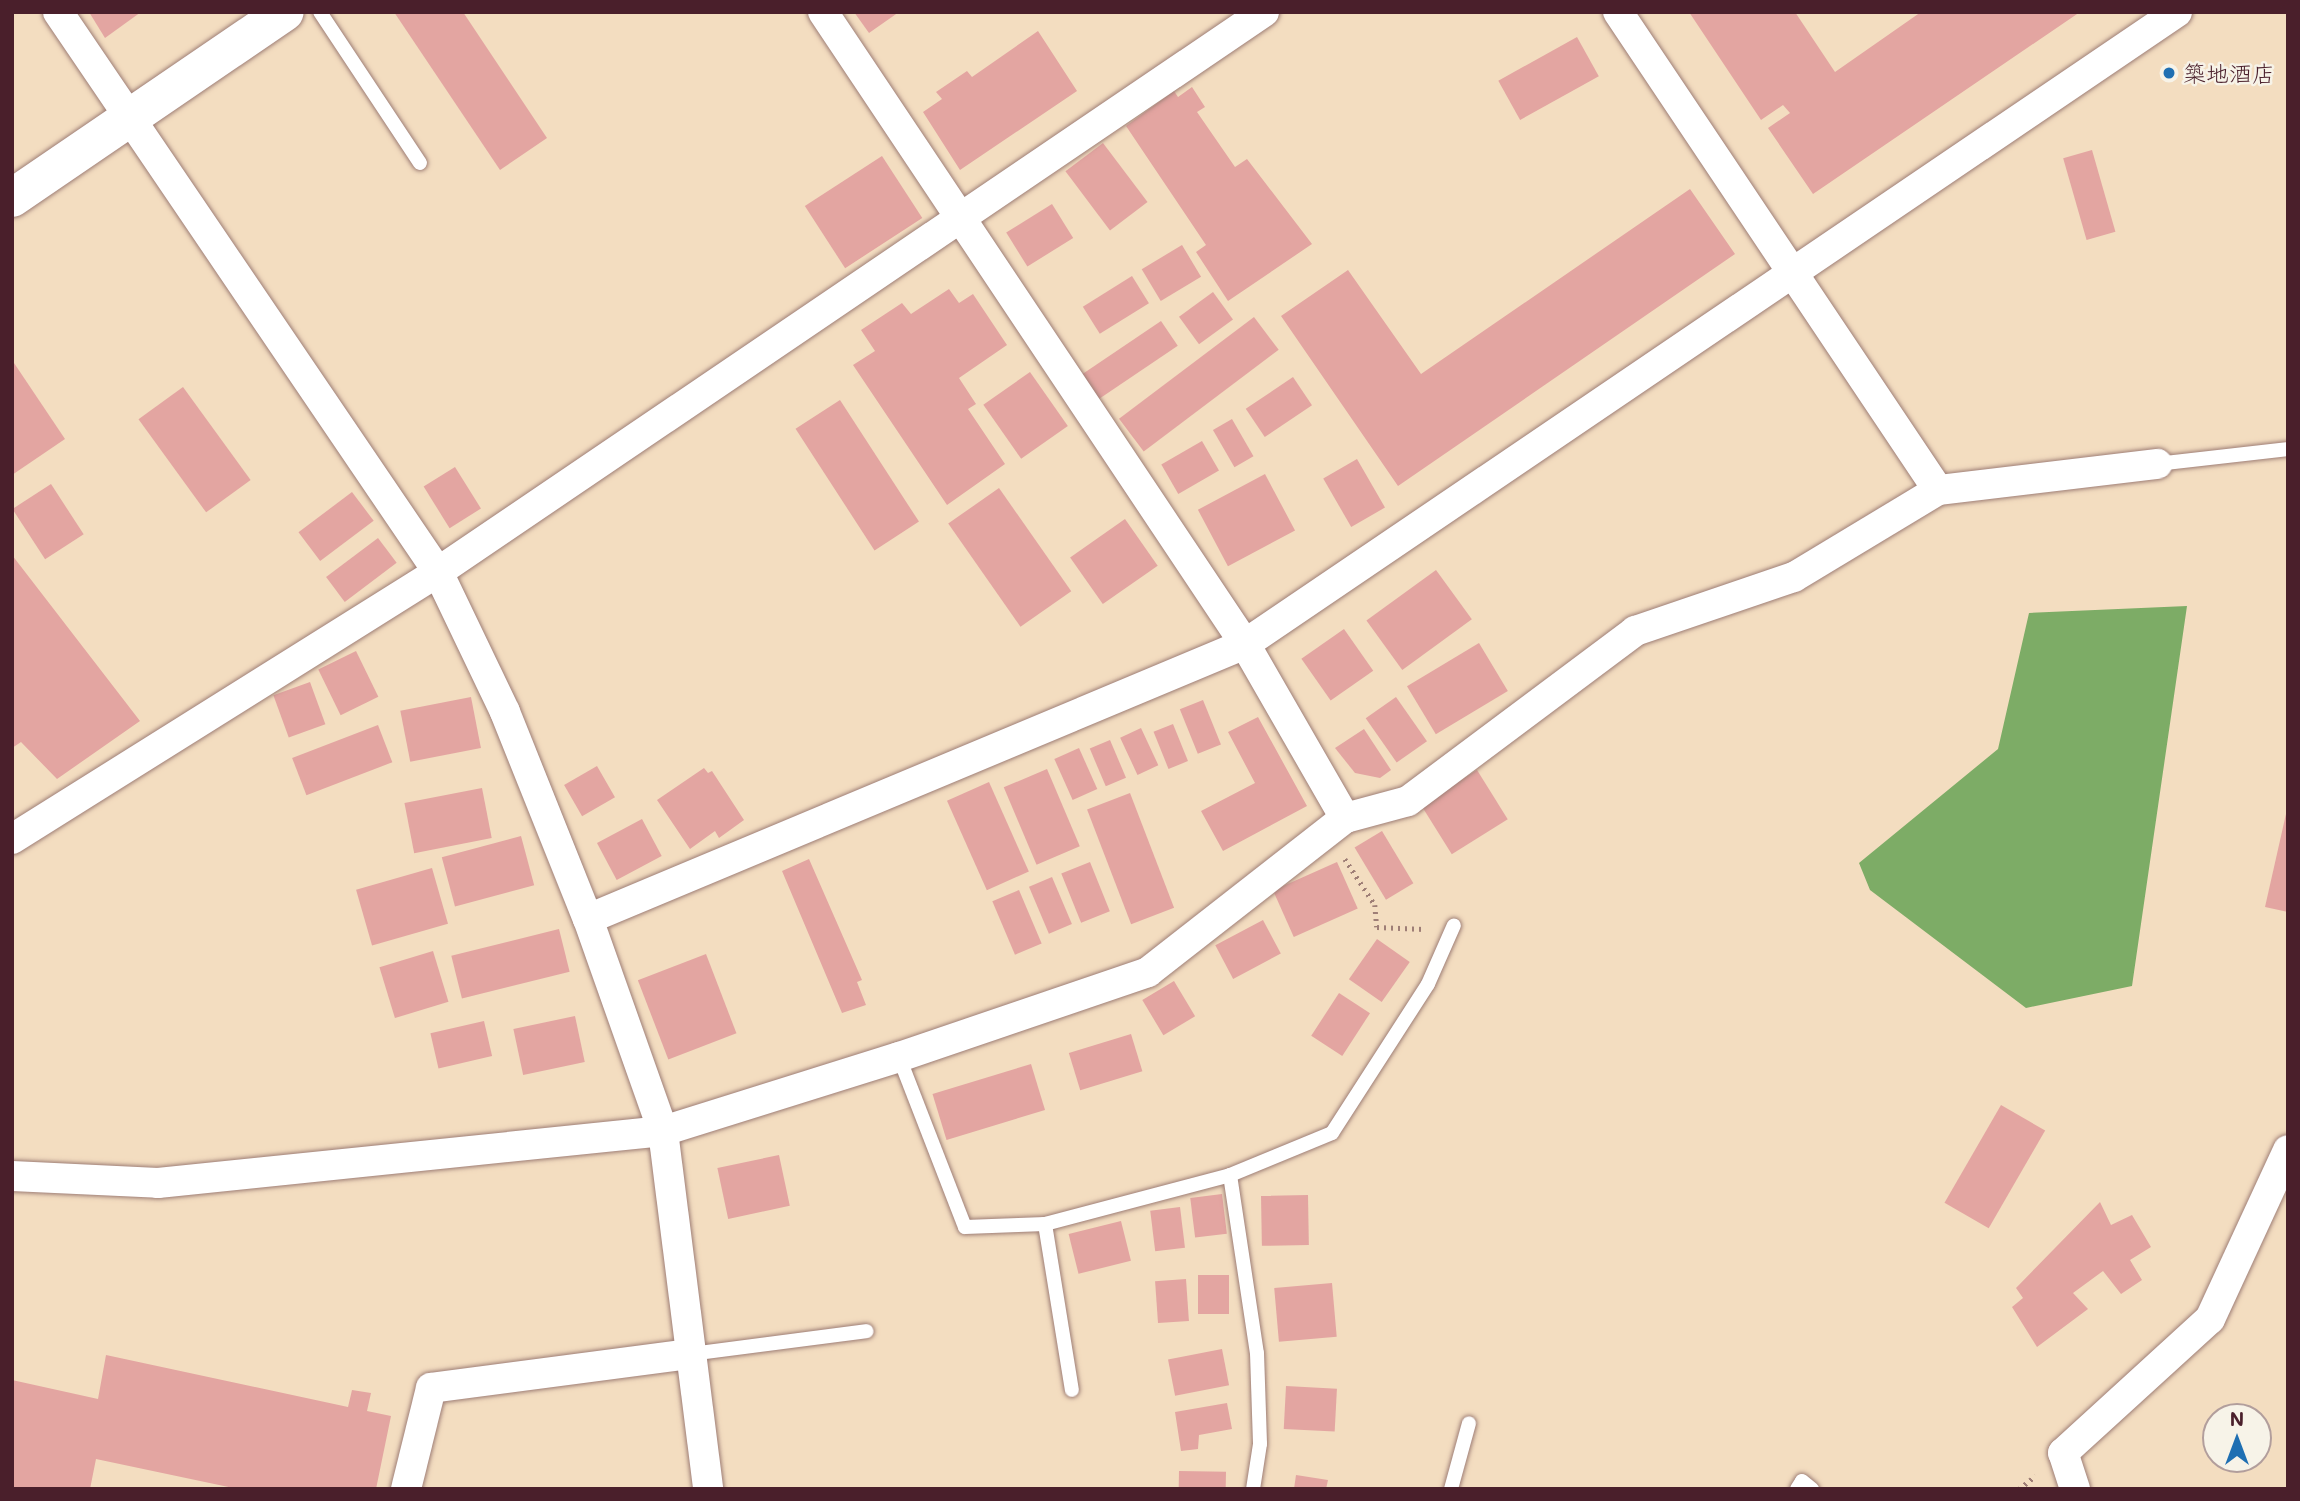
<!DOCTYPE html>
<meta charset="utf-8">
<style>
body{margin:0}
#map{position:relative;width:2300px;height:1501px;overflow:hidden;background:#f3ddc0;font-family:Mali,"Klee One",sans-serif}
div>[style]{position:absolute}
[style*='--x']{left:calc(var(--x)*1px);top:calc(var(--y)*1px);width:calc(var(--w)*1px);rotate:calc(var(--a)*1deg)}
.forest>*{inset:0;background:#7dac66}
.building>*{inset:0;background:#e3a5a1;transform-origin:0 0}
.path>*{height:4.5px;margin-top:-2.25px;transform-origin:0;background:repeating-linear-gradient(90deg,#9e7e76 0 2px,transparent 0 7px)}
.roads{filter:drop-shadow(0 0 2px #9e7e76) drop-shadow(0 0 2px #9e7e76)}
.lane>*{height:14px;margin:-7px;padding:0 7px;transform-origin:7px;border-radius:7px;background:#fff}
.street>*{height:30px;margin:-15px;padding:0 15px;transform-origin:15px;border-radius:15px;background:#fff}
.secondary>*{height:38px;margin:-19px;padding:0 19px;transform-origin:19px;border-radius:19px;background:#fff}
.dots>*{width:19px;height:19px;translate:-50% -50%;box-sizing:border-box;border:4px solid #f7f3e8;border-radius:50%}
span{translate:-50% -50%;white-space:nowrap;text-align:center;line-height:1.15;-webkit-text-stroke:5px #f7f3e8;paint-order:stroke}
.poi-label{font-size:23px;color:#4a1f2b}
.left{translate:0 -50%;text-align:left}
.frame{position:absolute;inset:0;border:14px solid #4a1f2b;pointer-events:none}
.north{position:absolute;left:2202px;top:1403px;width:70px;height:70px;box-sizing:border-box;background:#f7f3e8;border:2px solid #b29e9c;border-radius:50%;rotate:0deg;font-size:19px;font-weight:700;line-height:28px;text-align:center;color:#4a1f2b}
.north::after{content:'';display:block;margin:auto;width:24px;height:32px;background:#1f6fb2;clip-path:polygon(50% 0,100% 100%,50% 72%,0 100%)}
</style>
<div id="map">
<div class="forest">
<i style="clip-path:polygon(2187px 606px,2132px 986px,2026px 1008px,1870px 890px,1859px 863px,1998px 749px,2029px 613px)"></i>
</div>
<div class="building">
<i style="clip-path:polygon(89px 12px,141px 12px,105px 38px)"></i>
<i style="clip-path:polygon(394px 12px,463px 12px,547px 138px,500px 170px)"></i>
<i style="clip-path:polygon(854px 12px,899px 12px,869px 33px)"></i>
<i style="clip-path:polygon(1689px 12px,1795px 12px,1835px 72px,1921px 12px,2080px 12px,1813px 194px,1768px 128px,1790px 113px,1783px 105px,1761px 120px)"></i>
<i style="clip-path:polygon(1038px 31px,1077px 91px,960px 170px,923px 112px,942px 99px,936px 92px,967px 71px,972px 77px)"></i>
<i style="left:1577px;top:37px;width:45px;height:90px;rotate:61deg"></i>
<i style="clip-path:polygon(1192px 87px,1205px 107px,1197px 112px,1235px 167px,1247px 159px,1312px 244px,1228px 301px,1196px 252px,1206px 245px,1126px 126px,1174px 91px,1178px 97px)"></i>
<i style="left:1103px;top:143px;width:74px;height:47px;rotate:53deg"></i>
<i style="left:2092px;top:150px;width:85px;height:30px;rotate:74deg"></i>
<i style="left:882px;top:156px;width:74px;height:92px;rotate:57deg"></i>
<i style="clip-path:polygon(1690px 189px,1735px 254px,1398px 486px,1281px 316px,1348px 270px,1421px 374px)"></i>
<i style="left:1052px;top:204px;width:40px;height:54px;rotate:58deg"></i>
<i style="left:1182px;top:245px;width:37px;height:47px;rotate:59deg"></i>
<i style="left:1132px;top:276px;width:32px;height:58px;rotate:58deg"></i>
<i style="clip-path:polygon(949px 289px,959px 303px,973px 294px,1007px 345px,959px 378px,976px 404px,968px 409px,1005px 464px,947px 505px,853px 365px,875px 351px,861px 330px,902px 303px,911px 314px)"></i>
<i style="left:1213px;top:292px;width:34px;height:42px;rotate:54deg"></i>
<i style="left:1254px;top:317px;width:41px;height:169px;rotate:53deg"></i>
<i style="left:1161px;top:321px;width:30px;height:96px;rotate:56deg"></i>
<i style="clip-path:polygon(12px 360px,65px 439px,12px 475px)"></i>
<i style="left:1030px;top:372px;width:66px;height:57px;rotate:55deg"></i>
<i style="left:1293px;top:377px;width:34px;height:57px;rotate:56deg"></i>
<i style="left:183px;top:387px;width:115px;height:55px;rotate:54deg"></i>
<i style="left:840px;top:400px;width:145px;height:53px;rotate:57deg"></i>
<i style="left:1232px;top:419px;width:43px;height:22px;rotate:60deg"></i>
<i style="left:1202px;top:441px;width:34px;height:47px;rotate:60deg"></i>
<i style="left:1357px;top:459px;width:56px;height:39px;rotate:60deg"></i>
<i style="left:455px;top:467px;width:49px;height:37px;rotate:58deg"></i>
<i style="left:1265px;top:474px;width:64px;height:76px;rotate:62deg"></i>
<i style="left:51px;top:484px;width:60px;height:46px;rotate:57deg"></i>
<i style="left:999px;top:488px;width:126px;height:62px;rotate:55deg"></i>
<i style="left:352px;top:492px;width:36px;height:67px;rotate:53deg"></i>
<i style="left:1125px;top:519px;width:57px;height:67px;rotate:55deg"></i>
<i style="left:378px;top:538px;width:31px;height:65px;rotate:53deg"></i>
<i style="clip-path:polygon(12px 555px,140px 721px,57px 779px,21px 742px,12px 748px)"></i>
<i style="left:1436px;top:570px;width:61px;height:86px;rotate:54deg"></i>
<i style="left:1344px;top:629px;width:51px;height:52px;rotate:55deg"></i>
<i style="left:1479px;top:643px;width:56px;height:84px;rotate:59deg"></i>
<i style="left:356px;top:651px;width:51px;height:42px;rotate:64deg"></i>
<i style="left:310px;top:682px;width:45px;height:39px;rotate:70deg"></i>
<i style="left:471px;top:697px;width:52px;height:72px;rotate:79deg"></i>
<i style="left:1396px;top:697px;width:54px;height:37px;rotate:55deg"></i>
<i style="left:1203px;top:700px;width:48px;height:25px;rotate:68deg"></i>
<i style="clip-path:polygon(1258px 717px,1307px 806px,1223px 851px,1201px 811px,1255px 783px,1228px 732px)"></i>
<i style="left:1173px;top:724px;width:40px;height:21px;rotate:68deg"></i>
<i style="left:378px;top:725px;width:40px;height:92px;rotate:69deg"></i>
<i style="left:1141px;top:728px;width:41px;height:23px;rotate:65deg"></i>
<i style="clip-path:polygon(1364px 729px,1391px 770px,1380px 778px,1355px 773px,1335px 748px)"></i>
<i style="left:1110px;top:740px;width:41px;height:22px;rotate:67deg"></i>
<i style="left:1079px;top:748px;width:45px;height:27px;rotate:66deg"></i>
<i style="left:597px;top:766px;width:36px;height:38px;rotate:60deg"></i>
<i style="clip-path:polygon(704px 768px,708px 773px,712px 771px,744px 820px,719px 838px,715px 831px,690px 849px,657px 800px)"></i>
<i style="left:1047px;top:769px;width:84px;height:47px;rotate:67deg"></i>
<i style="left:1477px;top:770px;width:58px;height:66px;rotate:58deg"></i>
<i style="left:989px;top:782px;width:98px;height:46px;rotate:66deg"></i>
<i style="left:482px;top:788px;width:51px;height:79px;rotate:79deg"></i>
<i style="left:1130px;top:793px;width:123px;height:46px;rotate:69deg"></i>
<i style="clip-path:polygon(2288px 805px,2288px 912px,2265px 907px)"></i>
<i style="left:642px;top:819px;width:42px;height:51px;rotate:62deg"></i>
<i style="left:1382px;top:831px;width:61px;height:32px;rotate:59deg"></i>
<i style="left:521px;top:836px;width:51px;height:82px;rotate:75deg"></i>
<i style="clip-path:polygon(809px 859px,862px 980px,857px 982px,866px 1005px,842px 1013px,782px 871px)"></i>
<i style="left:1090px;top:862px;width:53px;height:31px;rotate:68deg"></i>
<i style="left:1337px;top:862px;width:51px;height:70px;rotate:66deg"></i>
<i style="left:432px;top:868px;width:58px;height:79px;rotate:74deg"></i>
<i style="left:1052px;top:877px;width:51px;height:25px;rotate:67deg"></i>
<i style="left:1019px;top:890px;width:58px;height:29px;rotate:67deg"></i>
<i style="left:1263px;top:920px;width:38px;height:54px;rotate:62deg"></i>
<i style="left:559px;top:929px;width:44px;height:111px;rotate:76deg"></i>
<i style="left:1377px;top:939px;width:40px;height:49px;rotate:35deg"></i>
<i style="left:433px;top:951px;width:53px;height:56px;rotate:73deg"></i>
<i style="left:706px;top:954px;width:85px;height:73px;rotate:69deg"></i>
<i style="left:1174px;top:981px;width:41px;height:37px;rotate:59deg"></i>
<i style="left:1339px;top:993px;width:37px;height:51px;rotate:33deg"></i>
<i style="left:575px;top:1016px;width:47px;height:63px;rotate:78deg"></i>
<i style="left:484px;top:1021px;width:36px;height:55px;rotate:77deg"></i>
<i style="left:1131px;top:1034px;width:39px;height:65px;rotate:73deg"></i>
<i style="left:1031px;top:1064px;width:48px;height:103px;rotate:73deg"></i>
<i style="left:2001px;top:1105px;width:51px;height:113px;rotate:30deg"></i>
<i style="left:779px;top:1155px;width:52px;height:63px;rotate:78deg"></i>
<i style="left:1222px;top:1194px;width:40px;height:32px;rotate:83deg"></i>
<i style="left:1308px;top:1195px;width:50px;height:47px;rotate:89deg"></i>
<i style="clip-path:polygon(2100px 1202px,2111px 1225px,2132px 1215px,2151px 1247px,2130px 1260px,2142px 1280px,2121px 1294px,2103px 1271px,2073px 1293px,2088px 1309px,2037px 1347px,2012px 1307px,2023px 1298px,2016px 1288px)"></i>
<i style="left:1180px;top:1207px;width:41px;height:30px;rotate:83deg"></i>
<i style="left:1121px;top:1221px;width:41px;height:54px;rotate:76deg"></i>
<i style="left:1198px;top:1275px;width:31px;height:39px"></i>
<i style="left:1186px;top:1279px;width:42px;height:31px;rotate:86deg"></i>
<i style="left:1332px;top:1283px;width:54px;height:58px;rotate:85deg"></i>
<i style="left:1222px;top:1349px;width:37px;height:55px;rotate:79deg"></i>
<i style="clip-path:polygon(106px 1355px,348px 1407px,352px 1390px,371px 1393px,367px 1411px,391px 1416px,376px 1489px,238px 1489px,96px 1459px,90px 1489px,12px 1488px,12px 1380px,98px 1399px)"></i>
<i style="left:1286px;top:1386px;width:51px;height:43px;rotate:3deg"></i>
<i style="clip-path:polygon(1227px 1403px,1232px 1429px,1199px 1435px,1198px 1449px,1181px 1451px,1175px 1412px)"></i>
<i style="left:1179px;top:1471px;width:47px;height:18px;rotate:1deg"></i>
<i style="clip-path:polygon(1296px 1475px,1328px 1480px,1326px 1489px,1294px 1489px)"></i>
</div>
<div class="path">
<i style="--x:1345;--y:859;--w:55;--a:56.9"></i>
<i style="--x:1375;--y:905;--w:22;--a:85"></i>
<i style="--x:1377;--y:927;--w:47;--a:2.4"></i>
<i style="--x:2019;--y:1489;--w:21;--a:-39"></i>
</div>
<div class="roads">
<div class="lane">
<i style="--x:320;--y:12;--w:181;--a:56.5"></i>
<i style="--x:2157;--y:464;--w:132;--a:-6.5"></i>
<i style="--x:899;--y:1057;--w:182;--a:68.8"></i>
<i style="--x:965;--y:1227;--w:80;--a:-2.1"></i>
<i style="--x:1045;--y:1224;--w:191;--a:-14.8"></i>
<i style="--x:1230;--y:1175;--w:180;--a:81.4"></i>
<i style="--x:1257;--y:1353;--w:91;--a:88.1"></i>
<i style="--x:1260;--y:1444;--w:46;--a:98.8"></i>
<i style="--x:1230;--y:1175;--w:110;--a:-22.4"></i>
<i style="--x:1332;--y:1133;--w:177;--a:-57.2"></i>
<i style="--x:1428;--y:984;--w:64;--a:-66.2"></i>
<i style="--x:1045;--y:1224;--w:168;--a:80.8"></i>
<i style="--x:691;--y:1354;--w:177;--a:-7.4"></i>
<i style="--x:1451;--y:1489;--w:68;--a:-74.7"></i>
<i style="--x:1797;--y:1489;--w:9;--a:-58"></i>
<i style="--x:1802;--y:1481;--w:13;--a:39"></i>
</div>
<div class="street">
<i style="--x:58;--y:12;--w:677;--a:55.84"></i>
<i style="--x:438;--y:572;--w:155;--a:64.4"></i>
<i style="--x:505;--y:712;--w:223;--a:68.2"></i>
<i style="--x:588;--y:919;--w:225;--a:70.5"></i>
<i style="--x:663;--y:1131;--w:361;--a:82.8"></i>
<i style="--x:823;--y:12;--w:760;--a:56.27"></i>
<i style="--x:1245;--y:644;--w:201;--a:60.1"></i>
<i style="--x:1618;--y:12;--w:575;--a:56.2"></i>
<i style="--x:12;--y:839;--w:503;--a:-32.08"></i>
<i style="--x:438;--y:572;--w:998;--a:-34.14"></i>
<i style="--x:588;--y:919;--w:712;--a:-22.71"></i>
<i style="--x:1245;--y:644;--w:1126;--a:-34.14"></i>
<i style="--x:12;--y:1176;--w:146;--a:2.7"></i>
<i style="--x:158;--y:1183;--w:508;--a:-5.88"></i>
<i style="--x:663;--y:1131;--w:247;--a:-17.4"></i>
<i style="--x:899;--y:1057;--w:263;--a:-18.8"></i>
<i style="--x:1148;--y:972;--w:250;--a:-38"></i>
<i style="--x:1345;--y:818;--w:65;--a:-15.1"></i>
<i style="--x:1408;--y:801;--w:284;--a:-36.8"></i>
<i style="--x:1635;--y:631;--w:168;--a:-18.8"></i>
<i style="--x:1794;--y:577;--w:168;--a:-31.1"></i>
<i style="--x:1938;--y:490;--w:221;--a:-6.8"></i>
<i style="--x:406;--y:1489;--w:104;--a:-76.1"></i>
<i style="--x:431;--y:1388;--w:262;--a:-7.5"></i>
<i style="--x:2075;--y:1489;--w:38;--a:-108"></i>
<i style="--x:2063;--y:1453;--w:199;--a:-42.4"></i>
<i style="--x:2210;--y:1319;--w:186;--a:-65.2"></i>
</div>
<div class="secondary">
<i style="--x:12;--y:198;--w:330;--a:-34.3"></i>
</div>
</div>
<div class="dots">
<i style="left:2169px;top:73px;background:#1f6fb2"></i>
</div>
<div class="poi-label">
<span class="left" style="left:2183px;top:73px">築地酒店</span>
</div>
<div class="frame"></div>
<div class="north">N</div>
</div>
